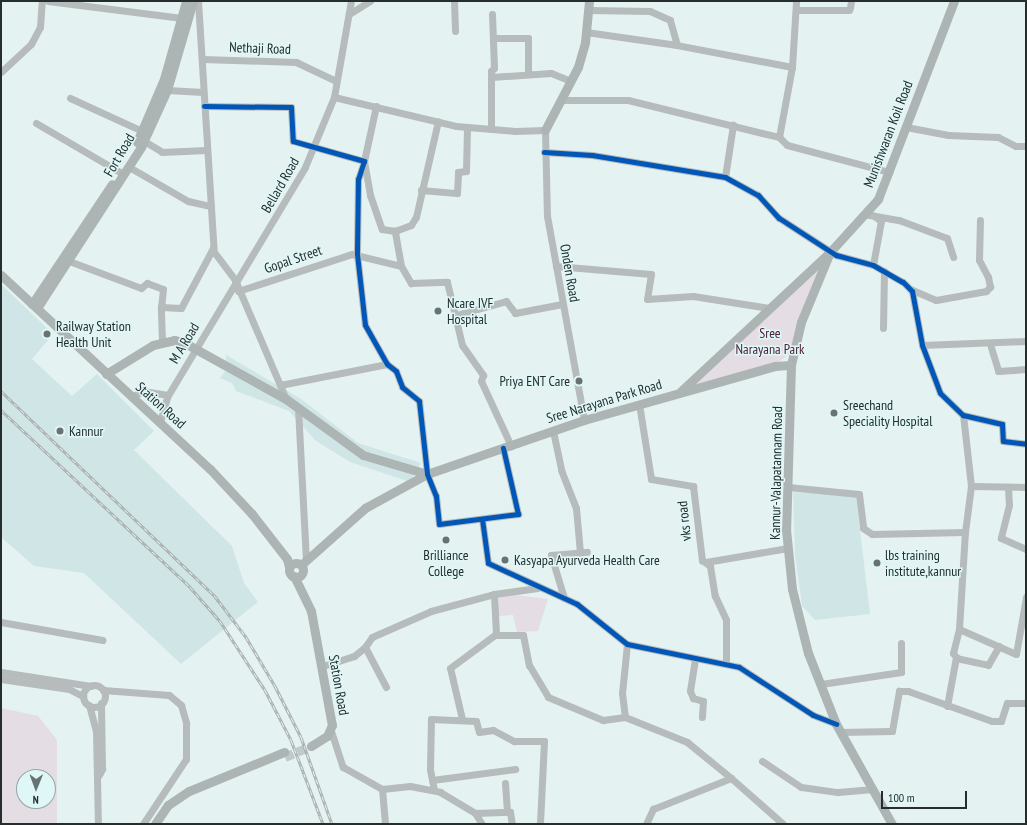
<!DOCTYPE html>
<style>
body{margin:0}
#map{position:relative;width:1027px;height:825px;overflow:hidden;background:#e5f2f2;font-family:"PT Sans Narrow",sans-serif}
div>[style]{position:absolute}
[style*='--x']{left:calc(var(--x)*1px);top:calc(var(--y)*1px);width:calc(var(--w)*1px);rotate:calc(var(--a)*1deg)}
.built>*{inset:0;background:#d0e6e6}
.green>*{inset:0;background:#e4dde3}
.major-tunnel>*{height:9px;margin-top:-4.5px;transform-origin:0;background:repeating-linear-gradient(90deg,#bfcbcb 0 9px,transparent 0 13.5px)}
.minor>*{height:7px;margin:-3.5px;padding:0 3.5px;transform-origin:3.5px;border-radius:3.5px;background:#b6bbbb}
.minor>.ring{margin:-3.5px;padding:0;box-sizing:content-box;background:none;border:7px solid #b6bbbb;border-radius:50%}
.major>*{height:9px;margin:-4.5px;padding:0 4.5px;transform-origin:4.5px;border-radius:4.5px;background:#adb4b4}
.major>.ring{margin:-4.5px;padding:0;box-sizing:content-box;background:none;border:9px solid #adb4b4;border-radius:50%}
.rail>*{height:3px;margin-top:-1.5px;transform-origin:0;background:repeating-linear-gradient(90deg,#e0f7f7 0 4.5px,#aaaeae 0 9px);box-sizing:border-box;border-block:1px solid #aaaeae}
.cycleway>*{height:5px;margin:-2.5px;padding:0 2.5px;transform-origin:2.5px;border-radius:2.5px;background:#0057b8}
.dots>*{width:11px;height:11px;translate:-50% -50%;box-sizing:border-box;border:2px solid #e0f7f7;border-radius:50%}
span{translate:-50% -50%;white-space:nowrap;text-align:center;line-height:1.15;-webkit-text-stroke:3px #e0f7f7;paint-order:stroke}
.street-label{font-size:14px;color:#252d2d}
.poi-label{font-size:14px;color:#252d2d}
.left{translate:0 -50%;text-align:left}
.right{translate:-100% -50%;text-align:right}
.park-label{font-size:14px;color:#4e213b}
.frame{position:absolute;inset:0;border:2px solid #252d2d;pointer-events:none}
.north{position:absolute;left:16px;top:769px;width:40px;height:40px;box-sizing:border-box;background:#e0f7f7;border:1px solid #95a6a6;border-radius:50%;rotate:181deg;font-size:11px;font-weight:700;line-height:16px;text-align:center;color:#252d2d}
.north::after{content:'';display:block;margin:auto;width:14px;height:18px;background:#687272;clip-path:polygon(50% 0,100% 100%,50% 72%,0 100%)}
.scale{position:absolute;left:881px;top:791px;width:86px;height:18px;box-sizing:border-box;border:2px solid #252d2d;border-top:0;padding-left:5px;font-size:12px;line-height:14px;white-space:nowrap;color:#252d2d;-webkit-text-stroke:3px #e0f7f7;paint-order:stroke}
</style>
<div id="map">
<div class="built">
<i style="clip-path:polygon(1px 284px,53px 334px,32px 359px,72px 396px,97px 374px,154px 431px,134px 450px,232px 546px,244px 583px,258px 602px,181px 664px,84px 573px,34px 566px,1px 537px)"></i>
<i style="clip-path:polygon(226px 355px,301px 399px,358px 443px,421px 463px,410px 482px,350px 462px,316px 441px,289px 411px,236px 391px,232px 383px,220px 378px,226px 370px)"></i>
<i style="clip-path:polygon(793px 492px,856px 496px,870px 614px,815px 620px,802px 606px,795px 554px)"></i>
</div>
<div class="green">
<i style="clip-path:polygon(827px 256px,789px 354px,779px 362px,687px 388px)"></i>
<i style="clip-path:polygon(516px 595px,548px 599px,538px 631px,517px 632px,513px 615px,498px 616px,499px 597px)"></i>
<i style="clip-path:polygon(evenodd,1px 708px,38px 716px,57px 740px,57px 824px,1px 824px,1px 708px,24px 777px,48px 777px,48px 801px,24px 801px,24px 777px)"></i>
</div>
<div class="major-tunnel">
<i style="--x:285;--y:757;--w:28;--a:-23"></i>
</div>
<div class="minor">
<i style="--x:48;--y:1;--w:135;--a:7.2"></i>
<i style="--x:198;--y:1;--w:252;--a:86.4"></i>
<i style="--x:214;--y:252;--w:35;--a:53"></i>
<i style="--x:235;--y:280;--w:129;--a:66.8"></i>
<i style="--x:454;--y:1;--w:30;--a:88"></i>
<i style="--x:850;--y:8;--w:7;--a:-82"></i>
<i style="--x:796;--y:10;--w:53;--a:0"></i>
<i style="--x:349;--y:14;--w:25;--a:-32"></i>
<i style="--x:586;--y:32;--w:92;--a:8.1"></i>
<i style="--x:493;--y:38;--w:35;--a:0"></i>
<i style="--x:528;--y:38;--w:36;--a:90"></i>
<i style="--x:202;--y:59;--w:94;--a:1.8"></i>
<i style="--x:296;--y:62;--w:44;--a:25.4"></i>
<i style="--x:792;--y:67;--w:66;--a:-86.5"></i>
<i style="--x:1;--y:72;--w:41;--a:-43"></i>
<i style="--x:31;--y:44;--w:19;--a:-62"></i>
<i style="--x:40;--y:27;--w:26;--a:-86"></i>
<i style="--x:491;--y:77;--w:60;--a:-3.8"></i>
<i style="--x:551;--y:73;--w:22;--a:22"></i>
<i style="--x:167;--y:90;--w:36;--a:3"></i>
<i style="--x:334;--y:97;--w:125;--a:13.4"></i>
<i style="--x:456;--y:126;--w:59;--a:4.8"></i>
<i style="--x:515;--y:131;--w:30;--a:-2"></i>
<i style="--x:545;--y:130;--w:86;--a:88.7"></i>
<i style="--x:547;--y:216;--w:207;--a:79.7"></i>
<i style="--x:70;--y:98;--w:79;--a:24.6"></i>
<i style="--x:563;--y:100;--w:65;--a:0"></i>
<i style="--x:628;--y:100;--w:155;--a:13.8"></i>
<i style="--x:779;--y:137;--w:71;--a:-79.5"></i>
<i style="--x:792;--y:67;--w:117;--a:-169.2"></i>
<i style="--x:677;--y:45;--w:26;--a:-106"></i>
<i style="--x:670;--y:20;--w:22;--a:-156"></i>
<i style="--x:650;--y:11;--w:61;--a:-179.1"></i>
<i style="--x:204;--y:106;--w:87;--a:0.7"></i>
<i style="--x:291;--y:107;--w:34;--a:87"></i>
<i style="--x:293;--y:141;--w:74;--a:15.7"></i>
<i style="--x:364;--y:161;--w:19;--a:108"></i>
<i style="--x:358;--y:179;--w:75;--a:90.8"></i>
<i style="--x:357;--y:254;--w:71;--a:83.6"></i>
<i style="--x:365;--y:325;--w:45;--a:60.6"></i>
<i style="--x:387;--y:364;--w:11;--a:38"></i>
<i style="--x:396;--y:371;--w:17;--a:69"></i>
<i style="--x:402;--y:387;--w:22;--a:39"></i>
<i style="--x:419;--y:401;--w:73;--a:83.7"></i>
<i style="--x:427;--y:474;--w:24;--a:68"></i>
<i style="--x:436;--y:496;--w:28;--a:84"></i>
<i style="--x:439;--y:524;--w:80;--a:-7.2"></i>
<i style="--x:518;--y:514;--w:68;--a:-102.8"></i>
<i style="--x:376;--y:106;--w:56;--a:102.3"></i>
<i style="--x:364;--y:161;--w:35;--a:80"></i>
<i style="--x:370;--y:195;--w:36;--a:71"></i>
<i style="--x:382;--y:229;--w:13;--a:9"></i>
<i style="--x:36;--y:123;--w:97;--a:30.3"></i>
<i style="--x:906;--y:127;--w:43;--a:10.8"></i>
<i style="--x:948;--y:135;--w:50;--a:2.3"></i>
<i style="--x:998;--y:137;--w:20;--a:27"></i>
<i style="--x:1016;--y:146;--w:10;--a:0"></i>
<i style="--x:491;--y:129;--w:58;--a:-90"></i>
<i style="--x:491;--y:71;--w:4;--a:-45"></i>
<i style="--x:494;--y:68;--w:54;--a:-92.1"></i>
<i style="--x:779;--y:137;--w:11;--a:45"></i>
<i style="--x:787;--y:145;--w:106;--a:14.8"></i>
<i style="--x:144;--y:141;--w:21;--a:31"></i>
<i style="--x:162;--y:152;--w:44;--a:-2.6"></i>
<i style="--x:544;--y:152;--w:48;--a:3.6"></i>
<i style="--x:592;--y:155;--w:135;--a:9.4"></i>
<i style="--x:725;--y:177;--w:38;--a:29"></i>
<i style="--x:758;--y:195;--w:31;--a:48"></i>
<i style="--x:779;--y:218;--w:68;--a:33"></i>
<i style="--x:836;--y:255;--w:38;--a:15"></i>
<i style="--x:873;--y:265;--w:34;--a:30"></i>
<i style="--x:903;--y:282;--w:13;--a:45"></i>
<i style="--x:912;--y:291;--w:55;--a:79.5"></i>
<i style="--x:922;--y:345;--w:51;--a:69.4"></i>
<i style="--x:940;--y:393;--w:32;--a:44"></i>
<i style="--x:963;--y:415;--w:40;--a:13"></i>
<i style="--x:1002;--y:424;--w:17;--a:87"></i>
<i style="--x:1003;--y:441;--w:23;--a:7"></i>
<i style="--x:129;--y:167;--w:68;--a:30"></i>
<i style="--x:188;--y:201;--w:22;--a:13"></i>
<i style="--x:725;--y:177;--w:53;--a:-81.3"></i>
<i style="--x:421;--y:190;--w:36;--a:5"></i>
<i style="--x:457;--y:193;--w:21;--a:-87"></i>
<i style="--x:458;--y:172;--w:8;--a:-7"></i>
<i style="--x:466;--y:171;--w:44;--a:-88.7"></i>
<i style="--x:864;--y:214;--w:36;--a:10"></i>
<i style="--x:899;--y:220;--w:51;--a:20.6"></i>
<i style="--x:947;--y:238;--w:20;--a:72"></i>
<i style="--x:69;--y:261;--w:77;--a:20.6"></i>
<i style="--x:141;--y:288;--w:8;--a:-40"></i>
<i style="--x:147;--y:283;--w:17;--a:21"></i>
<i style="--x:163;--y:289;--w:18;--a:96"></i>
<i style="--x:873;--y:265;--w:45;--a:-79.7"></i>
<i style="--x:881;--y:221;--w:9;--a:-144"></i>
<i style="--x:401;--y:266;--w:36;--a:-100"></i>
<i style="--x:395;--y:231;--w:17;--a:-21"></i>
<i style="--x:411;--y:225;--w:9;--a:-58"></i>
<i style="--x:416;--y:217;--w:98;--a:-77.1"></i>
<i style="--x:556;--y:266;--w:95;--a:4.8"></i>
<i style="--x:651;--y:274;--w:25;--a:99"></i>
<i style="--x:647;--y:299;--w:46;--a:-3.7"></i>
<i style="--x:693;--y:296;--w:77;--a:9"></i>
<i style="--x:910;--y:289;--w:28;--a:23"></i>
<i style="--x:936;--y:300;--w:51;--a:-10.2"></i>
<i style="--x:986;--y:291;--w:6;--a:-45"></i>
<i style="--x:990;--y:287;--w:10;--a:-101"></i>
<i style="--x:988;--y:277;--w:19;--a:-118"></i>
<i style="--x:979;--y:260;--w:40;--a:-88.6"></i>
<i style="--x:238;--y:291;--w:120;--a:-18"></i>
<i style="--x:352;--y:254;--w:50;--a:13.8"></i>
<i style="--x:401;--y:266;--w:20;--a:60"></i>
<i style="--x:411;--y:283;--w:36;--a:-2"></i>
<i style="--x:447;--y:282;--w:65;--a:76.6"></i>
<i style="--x:462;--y:345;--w:37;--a:55"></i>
<i style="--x:483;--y:375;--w:6;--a:108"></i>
<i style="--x:481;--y:381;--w:72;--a:65.2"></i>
<i style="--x:456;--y:315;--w:52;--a:-15.6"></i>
<i style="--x:506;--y:301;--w:15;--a:53"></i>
<i style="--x:515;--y:313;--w:48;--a:-10.8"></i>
<i style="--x:883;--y:328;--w:57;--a:-89"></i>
<i style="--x:162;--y:341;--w:34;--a:-92"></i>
<i style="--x:161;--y:307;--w:20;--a:3"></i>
<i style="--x:181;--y:308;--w:68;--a:-61.9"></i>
<i style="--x:990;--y:344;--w:28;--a:73"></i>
<i style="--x:998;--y:371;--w:28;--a:-4"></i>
<i style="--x:922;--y:345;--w:104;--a:-2.2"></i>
<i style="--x:280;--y:385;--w:109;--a:-11.1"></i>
<i style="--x:131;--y:397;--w:13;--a:-27"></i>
<i style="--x:143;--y:391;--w:25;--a:9"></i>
<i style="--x:639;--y:404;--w:76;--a:80.9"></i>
<i style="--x:651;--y:479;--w:43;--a:9.5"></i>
<i style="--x:693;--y:486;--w:75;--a:83.1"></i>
<i style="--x:702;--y:560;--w:10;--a:37"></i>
<i style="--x:710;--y:566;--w:30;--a:81"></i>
<i style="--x:715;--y:596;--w:26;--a:65"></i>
<i style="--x:726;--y:620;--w:44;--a:90"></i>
<i style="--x:298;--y:408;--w:153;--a:87"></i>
<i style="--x:160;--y:422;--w:26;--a:-74"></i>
<i style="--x:167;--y:397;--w:268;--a:-59"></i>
<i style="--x:305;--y:167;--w:76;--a:-67.5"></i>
<i style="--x:334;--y:97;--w:97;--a:-80"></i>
<i style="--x:553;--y:431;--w:40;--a:78"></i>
<i style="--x:561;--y:470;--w:41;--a:68.5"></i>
<i style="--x:576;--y:508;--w:45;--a:84.9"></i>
<i style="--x:971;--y:486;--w:55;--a:1"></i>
<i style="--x:788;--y:487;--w:71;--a:5.6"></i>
<i style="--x:859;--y:494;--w:34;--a:83"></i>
<i style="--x:863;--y:528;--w:11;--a:34"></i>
<i style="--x:872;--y:534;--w:93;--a:-1.2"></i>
<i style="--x:965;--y:532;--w:46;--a:-82.6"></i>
<i style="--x:971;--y:486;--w:71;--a:-96.4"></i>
<i style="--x:1008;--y:487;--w:18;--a:87"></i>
<i style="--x:1009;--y:505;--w:34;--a:104"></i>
<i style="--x:1001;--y:538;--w:27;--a:24"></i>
<i style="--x:482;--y:519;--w:44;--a:82.2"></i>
<i style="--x:488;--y:563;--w:98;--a:24.7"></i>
<i style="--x:577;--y:604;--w:64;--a:38.7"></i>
<i style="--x:627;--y:644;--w:114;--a:11.6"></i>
<i style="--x:739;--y:667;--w:88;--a:33"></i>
<i style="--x:813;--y:715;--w:25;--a:21"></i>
<i style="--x:706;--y:562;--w:83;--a:-9.7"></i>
<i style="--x:564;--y:598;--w:45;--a:-106.8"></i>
<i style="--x:551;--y:555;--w:36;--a:-5"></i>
<i style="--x:1;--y:622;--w:103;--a:10.1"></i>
<i style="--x:959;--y:629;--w:62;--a:23.7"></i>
<i style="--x:1016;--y:654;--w:58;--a:-80"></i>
<i style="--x:495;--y:635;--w:28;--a:0"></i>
<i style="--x:523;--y:635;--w:31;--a:79"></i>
<i style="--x:529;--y:665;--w:37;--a:59"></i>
<i style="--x:548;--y:697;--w:60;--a:22.7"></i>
<i style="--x:603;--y:720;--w:22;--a:-8"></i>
<i style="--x:627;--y:644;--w:49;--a:95.8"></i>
<i style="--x:622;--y:693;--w:24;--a:83"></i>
<i style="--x:625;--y:717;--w:67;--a:22"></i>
<i style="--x:687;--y:742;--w:57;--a:39.3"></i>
<i style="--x:956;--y:658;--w:33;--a:12"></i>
<i style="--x:988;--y:665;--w:22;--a:-60"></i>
<i style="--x:695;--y:659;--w:32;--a:99"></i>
<i style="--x:690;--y:691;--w:8;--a:67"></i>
<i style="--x:693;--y:698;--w:10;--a:17"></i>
<i style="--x:703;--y:701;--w:16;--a:94"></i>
<i style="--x:323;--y:666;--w:33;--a:-18"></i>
<i style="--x:354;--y:656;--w:14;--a:-39"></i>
<i style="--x:1;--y:672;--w:91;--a:8.8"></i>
<i style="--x:1;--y:679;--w:69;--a:8.4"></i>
<i style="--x:69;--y:689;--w:16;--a:27"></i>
<i style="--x:821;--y:684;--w:81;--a:-8.5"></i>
<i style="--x:901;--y:672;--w:29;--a:-90"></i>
<i class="ring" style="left:83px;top:685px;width:15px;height:15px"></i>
<i style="--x:386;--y:687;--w:45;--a:-117.7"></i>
<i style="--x:365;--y:647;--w:12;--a:-55"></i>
<i style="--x:372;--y:637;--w:64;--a:-23.8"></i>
<i style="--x:431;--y:611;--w:65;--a:-15.1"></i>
<i style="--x:494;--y:594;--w:44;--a:-7.8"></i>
<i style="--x:103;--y:690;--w:66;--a:4.3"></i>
<i style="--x:169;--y:695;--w:16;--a:40"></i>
<i style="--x:181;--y:705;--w:19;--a:74"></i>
<i style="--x:186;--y:723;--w:36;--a:90"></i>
<i style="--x:186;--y:759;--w:78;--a:123.5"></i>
<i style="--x:89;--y:705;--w:27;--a:75"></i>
<i style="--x:96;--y:731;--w:93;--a:88.8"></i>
<i style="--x:947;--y:706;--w:50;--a:-79.6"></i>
<i style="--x:956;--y:657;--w:5;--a:-127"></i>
<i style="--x:953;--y:653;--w:25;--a:-76"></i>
<i style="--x:959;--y:629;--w:97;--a:-86.5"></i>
<i style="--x:462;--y:719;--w:52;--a:-103.2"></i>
<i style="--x:450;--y:668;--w:57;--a:-36.5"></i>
<i style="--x:496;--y:634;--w:40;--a:-92.9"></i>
<i style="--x:331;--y:731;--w:38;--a:72"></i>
<i style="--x:343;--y:767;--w:45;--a:29.4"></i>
<i style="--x:382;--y:789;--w:28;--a:-6"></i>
<i style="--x:410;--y:786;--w:31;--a:11"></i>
<i style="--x:440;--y:792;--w:41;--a:31"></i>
<i style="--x:475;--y:813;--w:13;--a:58"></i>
<i style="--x:840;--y:732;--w:52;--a:-1.1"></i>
<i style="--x:892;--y:731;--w:41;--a:-80.1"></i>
<i style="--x:899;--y:691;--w:9;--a:0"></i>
<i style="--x:908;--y:691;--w:89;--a:19.7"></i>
<i style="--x:992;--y:721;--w:9;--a:0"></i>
<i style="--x:1001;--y:721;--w:19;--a:-72"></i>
<i style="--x:1007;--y:703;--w:19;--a:0"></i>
<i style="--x:762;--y:761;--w:47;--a:33.7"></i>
<i style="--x:801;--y:787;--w:37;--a:8"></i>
<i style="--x:838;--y:792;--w:35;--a:-5"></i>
<i style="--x:99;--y:775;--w:7;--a:-63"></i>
<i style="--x:102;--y:769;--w:66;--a:-90.9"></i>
<i style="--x:432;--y:780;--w:84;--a:-7.5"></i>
<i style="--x:505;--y:783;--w:29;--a:86"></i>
<i style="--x:382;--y:789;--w:35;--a:85"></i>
<i style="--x:434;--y:790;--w:21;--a:-101"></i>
<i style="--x:430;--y:769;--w:50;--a:-88.9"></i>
<i style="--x:431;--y:719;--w:45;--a:2.5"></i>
<i style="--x:476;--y:721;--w:11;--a:75"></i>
<i style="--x:479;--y:732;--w:14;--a:-8"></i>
<i style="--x:493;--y:730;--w:24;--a:28"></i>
<i style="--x:514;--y:741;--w:30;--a:0"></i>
<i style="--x:544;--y:741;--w:83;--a:92.8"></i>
<i style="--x:475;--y:813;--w:35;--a:-2"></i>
<i style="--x:510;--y:812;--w:12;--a:81"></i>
<i style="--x:646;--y:824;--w:17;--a:-65"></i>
<i style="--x:653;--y:809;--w:84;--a:-21.7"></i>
<i style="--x:731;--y:778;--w:69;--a:41.5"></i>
</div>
<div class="major">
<i style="--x:545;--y:130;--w:71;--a:-62.4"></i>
<i style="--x:578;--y:67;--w:26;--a:-74"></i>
<i style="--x:585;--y:42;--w:41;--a:-84.4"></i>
<i style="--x:137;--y:142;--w:69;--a:-66.8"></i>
<i style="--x:164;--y:79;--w:81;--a:-74.2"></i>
<i style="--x:830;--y:252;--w:76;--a:112.5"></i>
<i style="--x:801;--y:322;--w:44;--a:103.1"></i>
<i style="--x:791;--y:365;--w:164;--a:91.7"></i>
<i style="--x:786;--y:529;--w:60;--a:84.3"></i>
<i style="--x:792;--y:589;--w:66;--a:76"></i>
<i style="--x:808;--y:653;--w:76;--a:68.5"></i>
<i style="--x:836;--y:724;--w:115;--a:60.8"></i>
<i style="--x:1;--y:275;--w:285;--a:42.9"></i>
<i style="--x:210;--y:469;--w:62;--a:47"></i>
<i style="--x:252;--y:514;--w:57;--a:52.1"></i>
<i style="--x:287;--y:559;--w:8;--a:76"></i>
<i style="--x:32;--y:304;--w:144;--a:-56.3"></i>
<i style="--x:37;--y:308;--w:192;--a:-57.1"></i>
<i style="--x:141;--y:147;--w:63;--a:-65.5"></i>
<i style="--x:167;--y:90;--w:93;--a:-73.7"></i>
<i style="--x:106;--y:374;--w:55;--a:-31.7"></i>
<i style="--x:153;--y:345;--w:22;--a:-13"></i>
<i style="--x:174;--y:340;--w:9;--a:13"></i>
<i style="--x:183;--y:342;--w:118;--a:29"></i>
<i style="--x:286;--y:399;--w:95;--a:36"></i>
<i style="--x:363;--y:455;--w:67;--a:16.5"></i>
<i style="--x:681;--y:391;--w:204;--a:-43"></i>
<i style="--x:830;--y:252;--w:72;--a:-47.8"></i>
<i style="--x:878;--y:199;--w:212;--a:-69"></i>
<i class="ring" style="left:289px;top:563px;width:5px;height:5px"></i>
<i style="--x:301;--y:565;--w:86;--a:-41.7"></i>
<i style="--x:365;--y:508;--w:71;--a:-28.7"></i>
<i style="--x:427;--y:474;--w:166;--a:-19"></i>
<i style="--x:584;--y:420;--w:198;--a:-15.8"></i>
<i style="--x:775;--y:366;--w:16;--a:-4"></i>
<i style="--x:294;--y:576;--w:39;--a:64"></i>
<i style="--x:311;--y:611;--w:116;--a:79.6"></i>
<i style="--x:332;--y:725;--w:12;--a:114"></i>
<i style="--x:327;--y:736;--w:19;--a:148"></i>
<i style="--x:155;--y:824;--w:23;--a:-56"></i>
<i style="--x:168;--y:805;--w:25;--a:-34"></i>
<i style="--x:189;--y:791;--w:103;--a:-22.3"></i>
</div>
<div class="rail">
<i style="--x:1;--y:391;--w:295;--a:43.8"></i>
<i style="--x:214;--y:595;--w:53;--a:52.7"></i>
<i style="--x:246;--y:637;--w:57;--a:59.4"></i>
<i style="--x:275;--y:686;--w:57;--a:63"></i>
<i style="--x:301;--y:737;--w:92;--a:70.4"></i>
<i style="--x:1;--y:410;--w:259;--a:43.1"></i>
<i style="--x:190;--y:587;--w:45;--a:48.6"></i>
<i style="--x:220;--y:621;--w:82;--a:56.9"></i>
<i style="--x:265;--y:690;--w:56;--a:62.5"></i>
<i style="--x:291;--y:740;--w:90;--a:69.1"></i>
</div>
<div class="cycleway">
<i style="--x:204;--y:106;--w:87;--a:0.7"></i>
<i style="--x:291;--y:107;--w:34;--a:87"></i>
<i style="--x:293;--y:141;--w:74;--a:15.7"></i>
<i style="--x:364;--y:161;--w:19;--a:108"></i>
<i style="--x:358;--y:179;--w:75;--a:90.8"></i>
<i style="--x:357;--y:254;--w:71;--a:83.6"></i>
<i style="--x:365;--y:325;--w:45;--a:60.6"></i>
<i style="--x:387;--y:364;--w:11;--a:38"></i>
<i style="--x:396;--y:371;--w:17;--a:69"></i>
<i style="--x:402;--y:387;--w:22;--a:39"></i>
<i style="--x:419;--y:401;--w:73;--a:83.7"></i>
<i style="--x:427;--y:474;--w:24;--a:68"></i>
<i style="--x:436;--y:496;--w:28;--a:84"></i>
<i style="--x:439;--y:524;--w:80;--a:-7.2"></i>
<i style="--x:518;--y:514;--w:68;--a:-102.8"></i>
<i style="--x:544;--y:152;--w:48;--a:3.6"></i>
<i style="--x:592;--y:155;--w:135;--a:9.4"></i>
<i style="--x:725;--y:177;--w:38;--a:29"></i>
<i style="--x:758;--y:195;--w:31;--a:48"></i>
<i style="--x:779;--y:218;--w:68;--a:33"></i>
<i style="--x:836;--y:255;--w:38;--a:15"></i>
<i style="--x:873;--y:265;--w:34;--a:30"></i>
<i style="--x:903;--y:282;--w:13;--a:45"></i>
<i style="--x:912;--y:291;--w:55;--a:79.5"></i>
<i style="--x:922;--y:345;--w:51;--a:69.4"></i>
<i style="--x:940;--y:393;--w:32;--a:44"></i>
<i style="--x:963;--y:415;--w:40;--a:13"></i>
<i style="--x:1002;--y:424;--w:17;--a:87"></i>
<i style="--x:1003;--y:441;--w:23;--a:7"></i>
<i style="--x:482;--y:519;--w:44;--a:82.2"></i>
<i style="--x:488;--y:563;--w:98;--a:24.7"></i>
<i style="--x:577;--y:604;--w:64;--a:38.7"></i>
<i style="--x:627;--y:644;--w:114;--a:11.6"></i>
<i style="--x:739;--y:667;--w:88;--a:33"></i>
<i style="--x:813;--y:715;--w:25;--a:21"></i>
</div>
<div class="dots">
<i style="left:438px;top:311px;background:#687272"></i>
<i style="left:47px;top:334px;background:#687272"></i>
<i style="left:579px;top:381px;background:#687272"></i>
<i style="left:834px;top:413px;background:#687272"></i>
<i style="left:60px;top:431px;background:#687272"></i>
<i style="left:446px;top:540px;background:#687272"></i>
<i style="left:505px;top:560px;background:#687272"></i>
<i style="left:877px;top:563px;background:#687272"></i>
</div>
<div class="street-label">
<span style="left:260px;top:48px;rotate:2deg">Nethaji Road</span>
<span style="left:888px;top:134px;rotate:-69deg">Munishwaran Koil Road</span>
<span style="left:119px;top:155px;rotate:-60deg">Fort Road</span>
<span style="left:280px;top:185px;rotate:-60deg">Bellard Road</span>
<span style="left:293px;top:259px;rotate:-19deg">Gopal Street</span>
<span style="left:570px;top:273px;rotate:80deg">Onden Road</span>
<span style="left:184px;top:343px;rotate:-59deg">M A Road</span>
<span style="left:604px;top:401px;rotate:-17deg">Sree Narayana Park Road</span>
<span style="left:161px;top:405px;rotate:42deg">Station Road</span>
<span style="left:776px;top:473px;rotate:-89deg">Kannur-Valapatannam Road</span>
<span style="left:684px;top:521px;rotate:-96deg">vks road</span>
<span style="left:339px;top:685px;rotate:80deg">Station Road</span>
</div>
<div class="poi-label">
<span class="left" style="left:447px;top:311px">Ncare IVF<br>Hospital</span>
<span class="left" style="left:56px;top:334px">Railway Station<br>Health Unit</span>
<span class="right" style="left:570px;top:381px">Priya ENT Care</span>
<span class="left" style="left:843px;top:413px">Sreechand<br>Speciality Hospital</span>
<span class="left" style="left:69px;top:431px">Kannur</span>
<span style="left:446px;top:563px">Brilliance<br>College</span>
<span class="left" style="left:885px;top:563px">lbs training<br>institute,kannur</span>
<span class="left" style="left:514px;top:560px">Kasyapa Ayurveda Health Care</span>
</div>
<div class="park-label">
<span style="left:770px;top:341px">Sree<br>Narayana Park</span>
</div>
<div class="frame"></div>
<div class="north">N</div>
<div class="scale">100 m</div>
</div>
